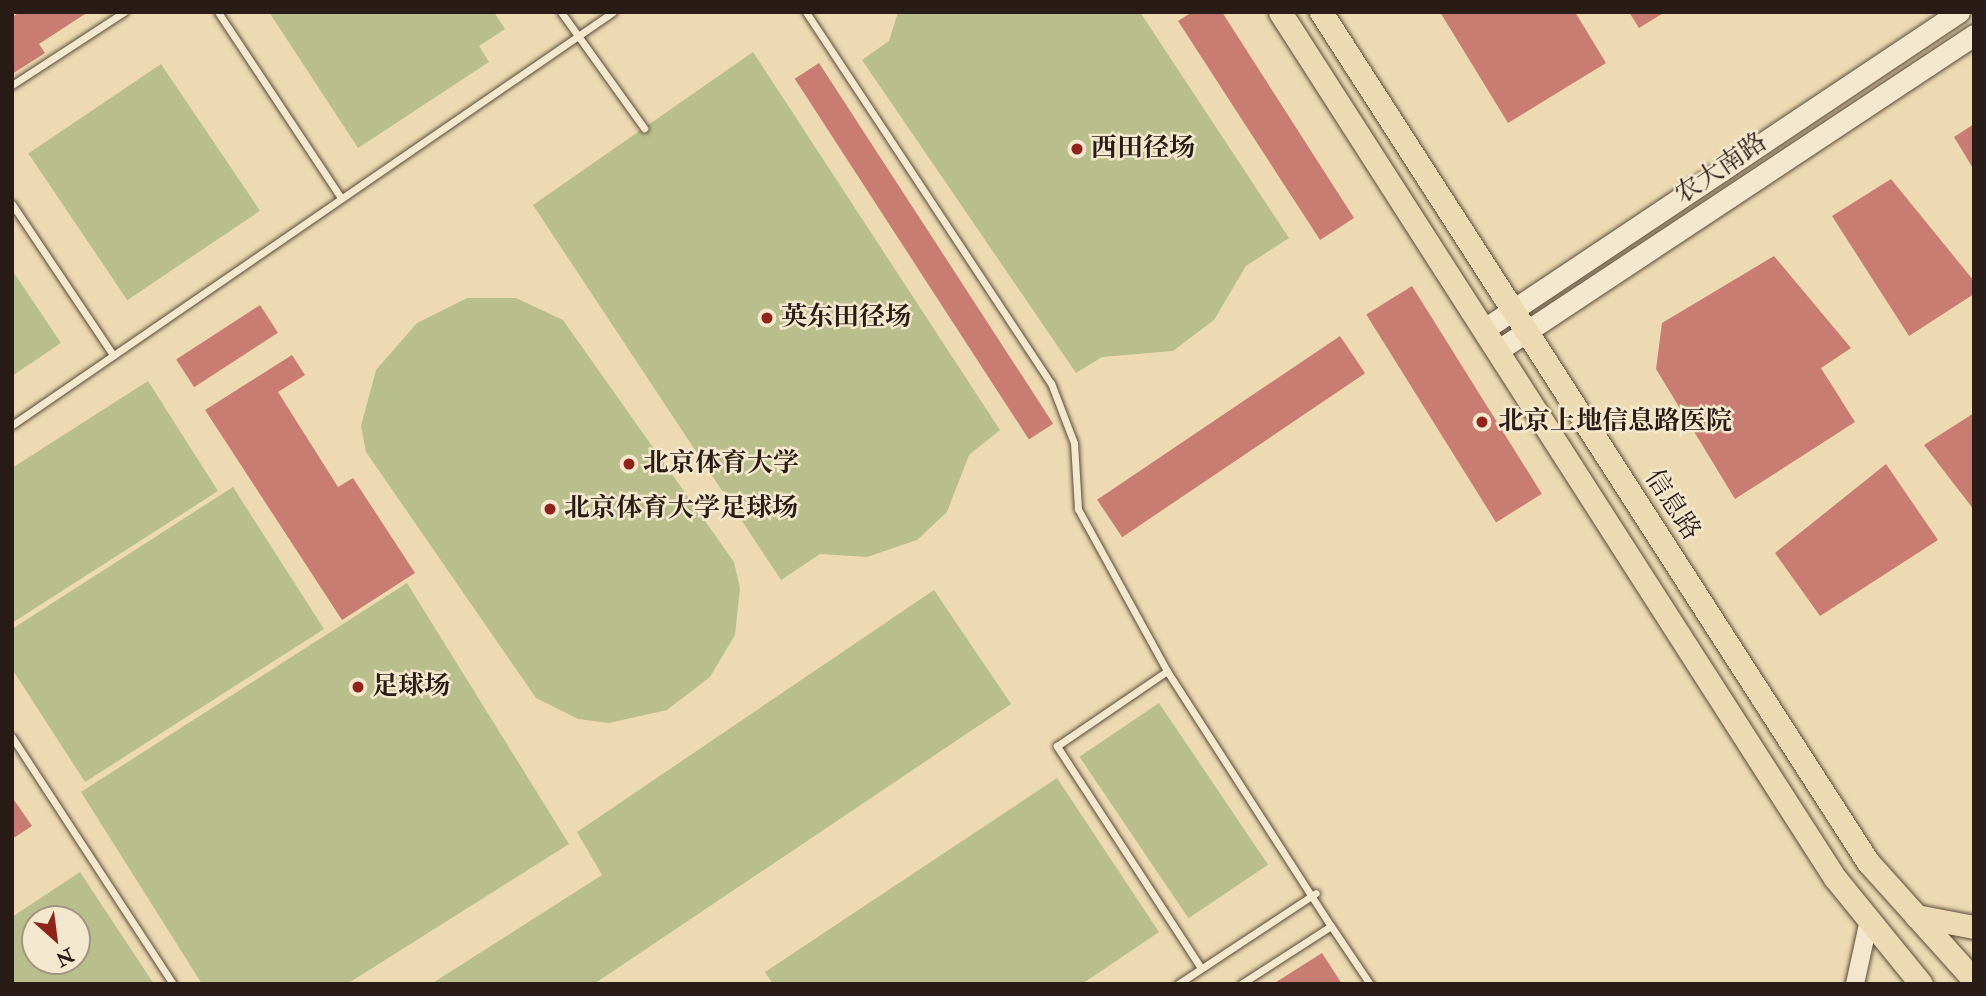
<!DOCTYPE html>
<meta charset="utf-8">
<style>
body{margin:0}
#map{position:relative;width:1986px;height:996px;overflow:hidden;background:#eddab2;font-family:"IM FELL Double Pica","Noto Serif SC",serif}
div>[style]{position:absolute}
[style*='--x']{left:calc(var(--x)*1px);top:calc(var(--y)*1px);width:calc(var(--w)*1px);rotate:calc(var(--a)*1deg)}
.green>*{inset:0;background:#b9bf8c;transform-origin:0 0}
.building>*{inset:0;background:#c97d72;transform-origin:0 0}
.roads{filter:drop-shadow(0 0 2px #5a4b3c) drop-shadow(0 0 2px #5a4b3c)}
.service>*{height:7px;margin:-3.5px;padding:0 3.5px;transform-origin:3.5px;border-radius:3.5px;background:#f3e7cd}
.tertiary>*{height:18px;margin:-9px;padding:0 9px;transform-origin:9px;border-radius:9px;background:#f3e7cd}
.secondary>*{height:21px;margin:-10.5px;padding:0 10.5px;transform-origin:10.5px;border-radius:10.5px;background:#f3e7cd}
.primary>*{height:23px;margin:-11.5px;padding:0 11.5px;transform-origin:11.5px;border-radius:11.5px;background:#eddab2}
.dots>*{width:19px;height:19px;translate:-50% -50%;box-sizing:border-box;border:4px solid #f3e7cd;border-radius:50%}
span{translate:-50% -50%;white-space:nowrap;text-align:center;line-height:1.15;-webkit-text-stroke:5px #f3e7cd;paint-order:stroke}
.poi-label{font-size:26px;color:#291b15;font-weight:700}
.left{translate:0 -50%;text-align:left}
.street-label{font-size:26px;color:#291b15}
.frame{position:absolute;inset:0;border:14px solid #291b15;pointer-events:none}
.north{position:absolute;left:21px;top:905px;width:70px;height:70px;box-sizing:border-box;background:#f3e7cd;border:2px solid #a29583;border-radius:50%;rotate:152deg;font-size:19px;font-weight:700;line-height:28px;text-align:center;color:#291b15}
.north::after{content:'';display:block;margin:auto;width:24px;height:32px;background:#8f2418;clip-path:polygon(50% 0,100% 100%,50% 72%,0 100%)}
</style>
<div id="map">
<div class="green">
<i style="clip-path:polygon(269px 12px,494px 12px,505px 29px,479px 46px,489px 62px,358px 148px)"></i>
<i style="clip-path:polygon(898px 12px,1140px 12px,1289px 238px,1246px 266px,1214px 320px,1173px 351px,1102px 357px,1076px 373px,862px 60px,889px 41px)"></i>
<i style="clip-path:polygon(753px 52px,1000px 430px,969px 455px,947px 512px,917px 540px,867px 557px,820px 554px,781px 580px,533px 205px)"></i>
<i style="left:161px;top:64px;width:177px;height:160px;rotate:56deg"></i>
<i style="clip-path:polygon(12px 270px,61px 343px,12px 376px)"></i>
<i style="clip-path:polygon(467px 298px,516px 298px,563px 320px,734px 562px,740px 588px,735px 635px,710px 677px,667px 710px,609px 723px,578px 719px,536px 698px,366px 452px,361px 426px,376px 370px,417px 323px)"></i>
<i style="clip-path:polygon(148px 381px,218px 491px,12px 623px,12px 468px)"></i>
<i style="clip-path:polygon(233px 487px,324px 629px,85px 782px,12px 669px,12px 629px)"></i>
<i style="clip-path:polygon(407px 583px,569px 844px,347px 984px,202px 984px,81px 792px)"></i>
<i style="clip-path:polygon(934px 590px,1011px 704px,594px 984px,431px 984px,602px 875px,577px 832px)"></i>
<i style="left:1159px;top:703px;width:195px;height:96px;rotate:56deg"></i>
<i style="clip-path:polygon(1057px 778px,1159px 932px,1082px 984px,773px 984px,765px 972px)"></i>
<i style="clip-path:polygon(evenodd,80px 872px,154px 984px,12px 984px,12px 917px,80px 872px,35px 919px,77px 919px,77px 961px,35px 961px,35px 919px)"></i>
</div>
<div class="building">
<i style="clip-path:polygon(20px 12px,88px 12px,39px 44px,45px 53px,12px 74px,12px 17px)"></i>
<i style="clip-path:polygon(1192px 12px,1222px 12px,1354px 218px,1320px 240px,1178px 21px)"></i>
<i style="clip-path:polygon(1440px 12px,1575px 12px,1606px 63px,1508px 123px)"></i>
<i style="clip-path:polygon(1629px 12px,1665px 12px,1639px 28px)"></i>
<i style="left:819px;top:63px;width:430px;height:29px;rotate:57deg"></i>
<i style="clip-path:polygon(1974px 124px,1974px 170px,1954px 137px)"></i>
<i style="clip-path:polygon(1891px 179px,1974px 281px,1974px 294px,1909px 336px,1832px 216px)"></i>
<i style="clip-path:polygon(1774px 256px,1851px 348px,1821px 368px,1855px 422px,1735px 499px,1656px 369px,1662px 323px)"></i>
<i style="left:1412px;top:286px;width:245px;height:54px;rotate:58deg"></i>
<i style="left:260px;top:305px;width:33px;height:100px;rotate:57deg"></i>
<i style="left:1340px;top:336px;width:45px;height:293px;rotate:56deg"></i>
<i style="clip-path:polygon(292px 355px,305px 375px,278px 392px,338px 487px,353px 478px,415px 573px,342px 620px,205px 410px)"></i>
<i style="clip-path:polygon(1974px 413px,1974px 510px,1924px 445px)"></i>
<i style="clip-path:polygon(1886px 464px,1938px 540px,1820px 616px,1775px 553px)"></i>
<i style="clip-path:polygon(12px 797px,32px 826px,12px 839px)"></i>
<i style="clip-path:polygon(1322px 953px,1342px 984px,1273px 984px)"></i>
</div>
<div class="roads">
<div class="service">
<i style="--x:218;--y:12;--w:223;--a:56.5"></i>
<i style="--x:561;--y:12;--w:143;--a:54.4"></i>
<i style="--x:806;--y:12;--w:445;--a:56.6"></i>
<i style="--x:1051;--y:383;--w:64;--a:69"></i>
<i style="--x:1074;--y:443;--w:66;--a:86.5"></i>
<i style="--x:1078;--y:509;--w:185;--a:61.2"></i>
<i style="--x:12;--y:85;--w:134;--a:-33.1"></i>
<i style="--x:12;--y:204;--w:182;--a:56.2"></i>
<i style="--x:12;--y:425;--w:729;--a:-34.5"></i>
<i style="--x:12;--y:737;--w:295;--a:56.9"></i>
<i style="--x:1201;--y:968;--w:265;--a:-123"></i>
<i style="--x:1057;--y:746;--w:133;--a:-34.3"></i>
<i style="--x:1167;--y:671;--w:303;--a:57.3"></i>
<i style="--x:1178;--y:984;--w:165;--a:-33.4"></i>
<i style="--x:1241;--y:984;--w:107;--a:-32.8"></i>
<i style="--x:1331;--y:926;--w:70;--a:56.1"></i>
</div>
<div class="tertiary">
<i style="--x:1855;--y:984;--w:66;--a:-77.7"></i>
</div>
<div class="secondary">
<i style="--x:1486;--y:328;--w:569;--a:-33.75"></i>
<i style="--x:1500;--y:349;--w:569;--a:-33.52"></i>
</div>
<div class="primary">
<i style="--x:1280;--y:12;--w:1029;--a:57.35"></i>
<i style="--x:1835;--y:878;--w:136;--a:50.9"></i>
<i style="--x:1321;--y:12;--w:1011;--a:57.24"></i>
<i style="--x:1868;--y:862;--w:159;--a:48.1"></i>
<i style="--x:1916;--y:916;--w:59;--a:10.7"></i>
</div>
</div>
<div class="dots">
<i style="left:1077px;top:149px;background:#8f2418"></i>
<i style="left:767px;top:318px;background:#8f2418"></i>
<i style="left:1482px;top:422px;background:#8f2418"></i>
<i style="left:629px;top:464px;background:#8f2418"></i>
<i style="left:550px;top:509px;background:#8f2418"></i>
<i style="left:358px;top:687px;background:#8f2418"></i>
</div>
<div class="poi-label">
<span class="left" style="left:1091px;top:149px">西田径场</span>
<span class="left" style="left:781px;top:318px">英东田径场</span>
<span class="left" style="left:1498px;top:422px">北京上地信息路医院</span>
<span class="left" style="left:643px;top:464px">北京体育大学</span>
<span class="left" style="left:564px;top:509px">北京体育大学足球场</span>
<span class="left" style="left:372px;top:687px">足球场</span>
</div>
<div class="street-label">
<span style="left:1721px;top:169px;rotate:-34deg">农大南路</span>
<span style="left:1672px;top:505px;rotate:57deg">信息路</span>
</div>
<div class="frame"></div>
<div class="north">N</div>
</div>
